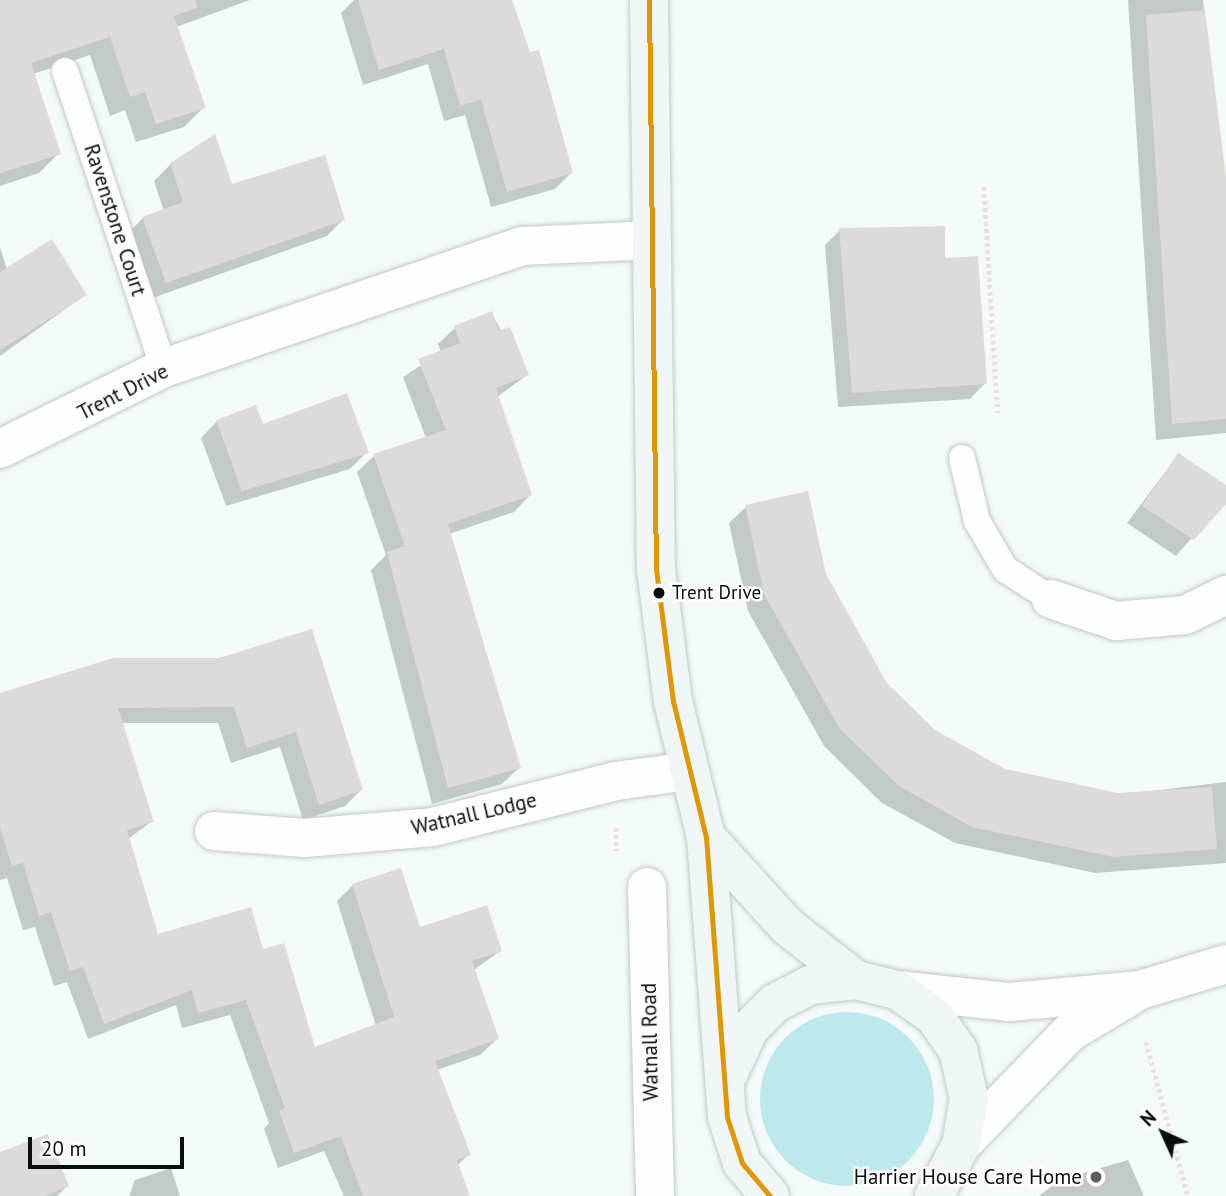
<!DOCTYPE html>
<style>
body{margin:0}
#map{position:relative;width:1226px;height:1196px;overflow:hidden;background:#f4fafa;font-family:"PT Sans",sans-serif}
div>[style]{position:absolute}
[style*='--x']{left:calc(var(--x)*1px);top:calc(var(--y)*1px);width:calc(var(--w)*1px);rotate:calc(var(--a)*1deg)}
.green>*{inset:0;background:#bee9ec}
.round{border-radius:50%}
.shadow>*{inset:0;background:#0003}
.building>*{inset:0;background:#dcdbda}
.path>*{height:4.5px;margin-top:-2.25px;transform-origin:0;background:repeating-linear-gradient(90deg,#e2e4e4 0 3.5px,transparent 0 7px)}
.roads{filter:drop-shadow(0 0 2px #c1c8c9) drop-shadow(0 0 2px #c1c8c9)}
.lane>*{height:26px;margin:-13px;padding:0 13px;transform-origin:13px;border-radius:13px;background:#fdfefe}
.street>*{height:38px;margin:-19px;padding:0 19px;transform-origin:19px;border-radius:19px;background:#fdfefe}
.secondary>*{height:38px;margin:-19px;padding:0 19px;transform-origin:19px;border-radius:19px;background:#f0f6f7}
.bus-1>*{height:5px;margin:-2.5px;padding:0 2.5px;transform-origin:2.5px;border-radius:2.5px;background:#df9702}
.dots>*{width:19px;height:19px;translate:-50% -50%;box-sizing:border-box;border:4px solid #fff;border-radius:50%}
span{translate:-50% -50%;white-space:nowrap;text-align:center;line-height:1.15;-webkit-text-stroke:5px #fff;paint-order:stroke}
.bus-label{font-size:19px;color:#070e0f}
.left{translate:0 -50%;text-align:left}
.street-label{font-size:21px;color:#070e0f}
.poi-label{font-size:21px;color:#070e0f}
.right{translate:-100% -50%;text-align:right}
.north{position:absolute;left:1128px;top:1098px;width:70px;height:70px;-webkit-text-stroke:5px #fff;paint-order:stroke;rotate:315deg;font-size:19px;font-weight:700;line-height:28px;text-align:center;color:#070e0f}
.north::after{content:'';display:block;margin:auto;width:24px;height:32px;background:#070e0f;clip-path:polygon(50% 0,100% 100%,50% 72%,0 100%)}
.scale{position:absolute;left:28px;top:1137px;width:156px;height:32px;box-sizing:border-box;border:4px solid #070e0f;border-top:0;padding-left:9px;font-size:21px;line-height:24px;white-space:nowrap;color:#070e0f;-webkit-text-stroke:5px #fff;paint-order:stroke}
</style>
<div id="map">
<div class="green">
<i class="round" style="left:760px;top:1012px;width:174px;height:174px"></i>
</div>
<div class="shadow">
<i style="clip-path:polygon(0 0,250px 0,176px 27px,204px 107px,184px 127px,136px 142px,125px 110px,110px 116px,90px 55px,33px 74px,59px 153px,39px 173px,0 186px)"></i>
<i style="clip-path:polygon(354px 0,511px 0,571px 173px,555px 189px,491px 207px,465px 115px,444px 121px,428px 64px,363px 85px,341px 13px)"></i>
<i style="clip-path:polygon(1128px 0,1203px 0,1226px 196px,1226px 433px,1156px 440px)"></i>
<i style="clip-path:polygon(171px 164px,343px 220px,327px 236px,150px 299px,126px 235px,143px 218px,164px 211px,154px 181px)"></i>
<i style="clip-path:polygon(840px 230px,943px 260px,985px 383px,970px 399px,838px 407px,825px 245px)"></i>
<i style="clip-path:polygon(0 247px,7px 270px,85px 295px,0 356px)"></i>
<i style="clip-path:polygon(491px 313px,527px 375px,497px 397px,530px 495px,514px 512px,449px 534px,519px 768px,502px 784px,432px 804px,371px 570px,386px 555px,357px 472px,374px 456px,426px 438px,403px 377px,441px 352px,438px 344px,455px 328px)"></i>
<i style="clip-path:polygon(217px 421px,262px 427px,367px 452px,350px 469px,226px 506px,201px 438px)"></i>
<i style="clip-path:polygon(1178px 455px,1226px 487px,1226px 499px,1176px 556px,1127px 523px)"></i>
<i style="clip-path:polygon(746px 507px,825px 575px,886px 684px,934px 732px,1004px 771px,1118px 795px,1226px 782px,1226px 863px,1095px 873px,955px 843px,882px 803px,824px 746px,748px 611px,729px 523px)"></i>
<i style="clip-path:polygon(220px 660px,361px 790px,345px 806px,303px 820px,280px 747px,231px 763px,218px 723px,121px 723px,152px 821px,128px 839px,157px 936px,262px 952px,313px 1049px,376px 1026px,337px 901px,353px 885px,419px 929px,500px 951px,474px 970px,497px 1039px,480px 1055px,437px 1070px,469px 1154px,457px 1166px,469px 1196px,344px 1196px,324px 1151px,278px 1168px,264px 1129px,269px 1123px,230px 1015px,182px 1028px,176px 1005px,88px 1039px,67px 982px,54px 986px,35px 927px,23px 930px,7px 878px,0 880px,0 695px)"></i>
<i style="clip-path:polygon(0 1154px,67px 1186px,57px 1196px,0 1196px)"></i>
<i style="clip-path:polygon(1128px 1160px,1144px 1196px,1039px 1196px,1060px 1180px)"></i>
<i style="clip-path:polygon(171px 1168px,180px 1196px,129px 1196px,135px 1180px)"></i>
</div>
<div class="building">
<i style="clip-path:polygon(0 0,196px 0,197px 8px,174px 16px,206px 108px,156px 124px,145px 92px,130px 97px,110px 37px,31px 63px,61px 154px,0 173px)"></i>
<i style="clip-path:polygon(358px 0,512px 0,530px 52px,539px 50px,573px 173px,507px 192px,481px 100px,460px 106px,444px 49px,379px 70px)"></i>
<i style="clip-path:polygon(1205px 10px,1226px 177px,1226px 419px,1172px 424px,1146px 15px)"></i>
<i style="clip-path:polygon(215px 134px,232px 184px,325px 155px,345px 220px,166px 283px,142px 217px,183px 202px,170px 163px)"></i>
<i style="clip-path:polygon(945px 226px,945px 258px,978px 256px,987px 384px,852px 393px,839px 228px)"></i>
<i style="clip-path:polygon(52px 239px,87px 295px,0 350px,0 272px)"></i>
<i style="clip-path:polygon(492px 311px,499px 331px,510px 327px,529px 375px,496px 388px,532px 495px,448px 524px,521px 768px,448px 788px,387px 552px,405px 546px,373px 454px,446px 430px,418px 359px,460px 343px,454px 326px)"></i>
<i style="clip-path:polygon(347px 393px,369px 453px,242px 491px,216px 420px,256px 405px,263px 424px)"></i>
<i style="clip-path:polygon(1178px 453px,1226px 485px,1226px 504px,1194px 540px,1142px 506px)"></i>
<i style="clip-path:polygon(808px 491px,826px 574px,887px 683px,935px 730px,1005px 769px,1118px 793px,1212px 787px,1217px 849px,1113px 857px,972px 827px,899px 786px,840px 729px,764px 594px,745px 505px)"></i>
<i style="clip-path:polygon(312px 629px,363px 790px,319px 805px,296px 732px,247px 748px,234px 707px,118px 708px,154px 822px,127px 830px,158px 934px,251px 907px,263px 949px,284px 943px,315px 1047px,394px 1017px,352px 884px,401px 868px,420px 927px,487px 905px,502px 951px,472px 961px,499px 1039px,435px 1061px,471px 1155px,457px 1160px,470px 1196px,363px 1196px,341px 1136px,294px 1153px,279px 1111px,285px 1108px,246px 1000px,198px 1013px,192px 990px,104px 1024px,83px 967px,70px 971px,51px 912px,39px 916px,23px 863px,12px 866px,0 828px,0 693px,113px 658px,219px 658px)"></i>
<i style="clip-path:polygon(48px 1134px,69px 1186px,44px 1196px,0 1196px,0 1152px)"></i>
</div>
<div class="path">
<i style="--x:984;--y:187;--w:226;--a:86.5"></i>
<i style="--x:616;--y:828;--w:23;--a:88"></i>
<i style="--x:1146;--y:1042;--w:160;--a:74.7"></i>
</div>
<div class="roads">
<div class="lane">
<i style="--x:65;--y:71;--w:313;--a:71.6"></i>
<i style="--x:962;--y:458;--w:65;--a:76.6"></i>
<i style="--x:977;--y:521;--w:56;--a:59.7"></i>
<i style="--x:1005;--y:569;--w:55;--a:33.1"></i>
</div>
<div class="street">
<i style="--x:0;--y:449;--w:183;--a:-26.3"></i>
<i style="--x:164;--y:368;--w:378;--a:-18.8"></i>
<i style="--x:522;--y:246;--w:130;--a:-2.6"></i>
<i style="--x:1051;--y:599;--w:69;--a:18.7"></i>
<i style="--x:1116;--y:621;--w:69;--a:-5"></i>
<i style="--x:1185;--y:615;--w:46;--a:-26"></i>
<i style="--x:214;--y:831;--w:91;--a:4.4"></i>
<i style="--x:305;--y:838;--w:128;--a:-4.9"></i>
<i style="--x:433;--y:827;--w:189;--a:-14.1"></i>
<i style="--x:616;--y:781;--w:74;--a:-7.8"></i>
<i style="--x:647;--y:887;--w:309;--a:88.5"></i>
<i style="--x:897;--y:990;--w:114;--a:6.1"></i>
<i style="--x:1010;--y:1002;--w:131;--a:-5.3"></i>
<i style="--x:1140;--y:990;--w:90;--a:-16.8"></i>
<i style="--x:961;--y:1145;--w:157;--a:-46"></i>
<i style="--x:1070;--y:1032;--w:72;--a:-30.8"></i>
</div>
<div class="secondary">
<i style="--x:649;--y:0;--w:569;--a:89.3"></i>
<i style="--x:656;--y:569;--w:133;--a:82.7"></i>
<i style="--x:673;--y:701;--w:140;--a:76.4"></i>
<i style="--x:706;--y:837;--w:281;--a:85.7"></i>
<i style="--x:727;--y:1117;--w:48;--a:71.9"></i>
<i style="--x:742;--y:1163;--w:43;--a:49.7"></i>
<i style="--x:706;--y:837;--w:122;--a:47.7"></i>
<i style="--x:788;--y:927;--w:86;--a:37.9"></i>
<i style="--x:729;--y:1073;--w:48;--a:-65.6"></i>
<i style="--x:749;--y:1029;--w:37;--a:-45"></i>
<i style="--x:775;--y:1003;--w:39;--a:-27"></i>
<i style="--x:810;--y:985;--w:46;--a:-6.2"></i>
<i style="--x:856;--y:980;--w:42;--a:13.7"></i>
<i style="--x:897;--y:990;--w:45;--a:35.1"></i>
<i style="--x:934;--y:1016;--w:42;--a:54.8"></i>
<i style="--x:958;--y:1050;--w:49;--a:77.1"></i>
<i style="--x:969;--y:1098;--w:48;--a:99.7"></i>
<i style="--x:961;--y:1145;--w:58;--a:117.9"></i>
</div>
</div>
<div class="bus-1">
<i style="--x:649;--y:0;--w:569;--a:89.3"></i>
<i style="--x:656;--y:569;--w:133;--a:82.7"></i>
<i style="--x:673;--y:701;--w:140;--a:76.4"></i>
<i style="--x:706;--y:837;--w:281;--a:85.7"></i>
<i style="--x:727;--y:1117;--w:48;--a:71.9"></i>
<i style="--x:742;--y:1163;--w:43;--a:49.7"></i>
</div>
<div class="dots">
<i style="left:659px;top:593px;background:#070e0f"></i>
<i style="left:1096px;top:1177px;background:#5a6161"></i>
</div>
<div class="bus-label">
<span class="left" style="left:672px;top:593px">Trent Drive</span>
</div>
<div class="street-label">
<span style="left:115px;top:220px;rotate:72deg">Ravenstone Court</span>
<span style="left:123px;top:392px;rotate:-27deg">Trent Drive</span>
<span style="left:474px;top:814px;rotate:-13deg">Watnall Lodge</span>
<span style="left:650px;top:1042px;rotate:-91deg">Watnall Road</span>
</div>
<div class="poi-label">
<span class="right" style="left:1082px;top:1177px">Harrier House Care Home</span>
</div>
<div class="north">N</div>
<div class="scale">20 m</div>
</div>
